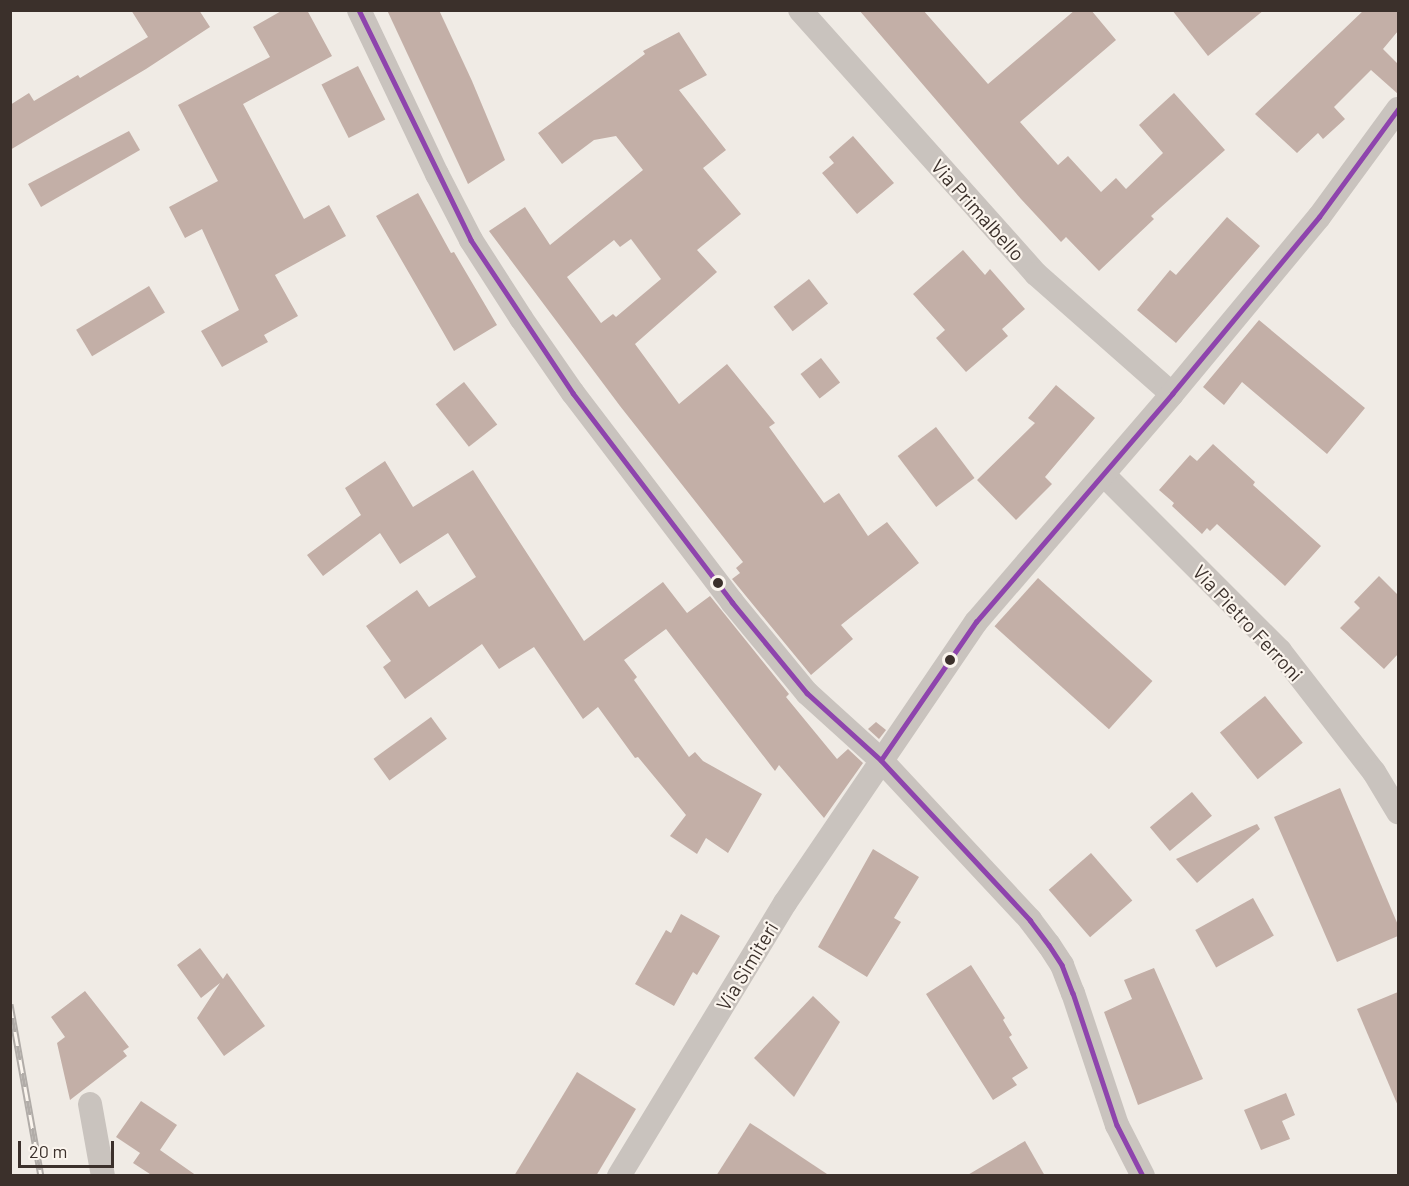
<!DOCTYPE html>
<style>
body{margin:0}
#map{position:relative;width:1409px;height:1186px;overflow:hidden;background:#f0ebe5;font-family:Barlow,sans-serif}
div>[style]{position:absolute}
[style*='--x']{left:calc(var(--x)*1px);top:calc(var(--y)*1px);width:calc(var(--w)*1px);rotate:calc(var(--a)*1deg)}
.building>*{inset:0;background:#c3afa7;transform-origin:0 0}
.minor>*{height:24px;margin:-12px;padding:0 12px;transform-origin:12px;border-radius:12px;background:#c9c3be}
.rail>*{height:7px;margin-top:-3.5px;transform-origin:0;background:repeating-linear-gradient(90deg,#fbf5ee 0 14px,#b1aca8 0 28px);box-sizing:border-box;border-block:2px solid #b1aca8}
.bus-1>*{height:4.5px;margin:-2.25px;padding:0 2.25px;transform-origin:2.25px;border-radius:2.25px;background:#8e44ad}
.dots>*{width:16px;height:16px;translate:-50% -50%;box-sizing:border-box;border:3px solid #fbf5ee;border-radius:50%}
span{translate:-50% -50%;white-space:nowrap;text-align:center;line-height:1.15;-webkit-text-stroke:4.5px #fbf5ee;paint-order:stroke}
.street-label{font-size:20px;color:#3b302b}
.frame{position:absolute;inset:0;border:12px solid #3b302b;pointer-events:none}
.scale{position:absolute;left:18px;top:1141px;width:96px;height:27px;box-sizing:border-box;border:3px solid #3b302b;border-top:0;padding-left:8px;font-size:18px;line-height:21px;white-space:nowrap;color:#3b302b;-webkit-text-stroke:4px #fbf5ee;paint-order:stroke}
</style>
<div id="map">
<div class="building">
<i style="clip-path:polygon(131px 10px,199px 10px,210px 27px,146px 69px,10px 150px,10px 105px,29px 93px,34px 101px,78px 75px,80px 78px,148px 37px)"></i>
<i style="clip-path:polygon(283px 10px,307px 10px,332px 56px,243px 104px,304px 219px,329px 205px,346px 236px,275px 275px,298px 316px,264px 335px,268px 342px,222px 367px,201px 331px,239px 310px,202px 229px,185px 238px,169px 207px,218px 181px,178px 105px,270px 57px,253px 27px)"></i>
<i style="clip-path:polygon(387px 10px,439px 10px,472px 81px,505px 160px,468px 184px)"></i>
<i style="clip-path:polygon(859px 10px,923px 10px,988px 84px,1075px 10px,1091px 10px,1116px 40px,1020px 122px,1058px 165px,1068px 156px,1101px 192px,1116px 178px,1126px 189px,1163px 153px,1139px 125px,1174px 93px,1225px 150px,1151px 216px,1154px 219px,1099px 271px,1066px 237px,1061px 242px,1021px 199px)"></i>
<i style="clip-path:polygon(1172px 10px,1264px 10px,1208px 56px)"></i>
<i style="clip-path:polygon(1364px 10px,1398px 10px,1398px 31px,1383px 49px,1398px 64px,1398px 94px,1371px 70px,1334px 107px,1345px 119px,1323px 139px,1318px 133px,1297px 153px,1255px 114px)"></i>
<i style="clip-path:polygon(evenodd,679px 32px,707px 75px,679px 90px,726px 150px,703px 168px,741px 214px,697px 250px,717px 272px,635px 344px,679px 404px,727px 364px,775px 423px,769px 427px,824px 503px,839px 493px,868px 536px,887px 522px,919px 563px,841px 625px,853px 639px,811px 675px,732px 579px,740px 573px,736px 568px,743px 562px,620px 406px,489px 231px,525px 207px,550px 245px,643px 170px,616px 136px,594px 140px,562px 164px,538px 133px,645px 54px,643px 51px,679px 32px,631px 239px,661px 279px,616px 317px,613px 314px,601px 323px,567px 277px,614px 240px,620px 247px,631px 239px)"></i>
<i style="left:358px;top:66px;width:60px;height:41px;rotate:63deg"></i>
<i style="clip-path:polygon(129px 131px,140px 150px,41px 207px,28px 184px)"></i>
<i style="clip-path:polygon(853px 136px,894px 183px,857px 214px,822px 173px,834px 163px,829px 157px)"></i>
<i style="clip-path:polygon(418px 193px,451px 253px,454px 252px,497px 325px,454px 351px,376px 216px)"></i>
<i style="clip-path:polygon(1227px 217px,1260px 246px,1176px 343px,1137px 310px,1170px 270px,1176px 275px)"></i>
<i style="clip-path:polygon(963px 250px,985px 275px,990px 269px,1025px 309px,1002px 329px,1008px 336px,966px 372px,936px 338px,945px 330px,913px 294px)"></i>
<i style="left:809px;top:279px;width:31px;height:45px;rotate:52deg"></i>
<i style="left:149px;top:286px;width:31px;height:85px;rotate:59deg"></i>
<i style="clip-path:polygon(1259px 320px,1365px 408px,1327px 454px,1242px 382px,1224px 405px,1203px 387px)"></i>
<i style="left:821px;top:358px;width:31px;height:26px;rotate:52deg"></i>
<i style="left:464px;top:382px;width:54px;height:36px;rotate:52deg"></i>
<i style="clip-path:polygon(1056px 385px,1095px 418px,1045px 477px,1052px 484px,1016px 520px,977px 480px,1035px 423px,1028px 418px)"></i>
<i style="left:936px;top:427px;width:64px;height:48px;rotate:53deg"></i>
<i style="clip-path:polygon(1213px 444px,1255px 482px,1253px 485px,1321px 546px,1285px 586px,1217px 524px,1210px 531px,1207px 528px,1202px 534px,1172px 506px,1174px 503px,1159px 490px,1190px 455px,1197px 461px)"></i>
<i style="clip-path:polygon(385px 461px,413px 507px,473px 470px,584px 641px,663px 582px,687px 613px,710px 596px,789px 694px,786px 697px,837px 759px,848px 749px,863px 763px,824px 818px,779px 765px,775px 771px,666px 629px,624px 660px,637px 677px,634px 680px,689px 757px,695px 752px,703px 761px,762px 794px,728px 853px,706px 838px,697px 854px,670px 836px,686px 815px,638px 757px,635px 758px,598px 707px,583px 719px,534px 647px,499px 669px,482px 644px,405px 699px,383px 667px,391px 661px,366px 626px,417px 590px,429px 607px,476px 577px,448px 533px,400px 564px,380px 533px,323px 576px,307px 555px,361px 515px,345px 488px)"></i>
<i style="clip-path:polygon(1379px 576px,1398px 595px,1398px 654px,1384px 669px,1340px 628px,1360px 608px,1354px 602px)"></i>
<i style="left:1038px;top:578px;width:154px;height:65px;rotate:42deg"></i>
<i style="left:1265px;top:696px;width:60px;height:58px;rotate:51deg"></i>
<i style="left:431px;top:717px;width:27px;height:71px;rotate:54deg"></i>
<i style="clip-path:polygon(876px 722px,886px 730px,879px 739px,868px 729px)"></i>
<i style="clip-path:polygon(1340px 788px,1398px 925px,1398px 936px,1337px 962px,1274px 817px)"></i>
<i style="left:1192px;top:792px;width:31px;height:55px;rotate:50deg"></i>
<i style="clip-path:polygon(1257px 824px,1260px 829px,1197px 883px,1176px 859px)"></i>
<i style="clip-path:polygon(873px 849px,919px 877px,894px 918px,901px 922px,867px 977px,818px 947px)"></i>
<i style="left:1091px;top:853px;width:63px;height:56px;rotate:49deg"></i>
<i style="left:1253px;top:898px;width:43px;height:66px;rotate:61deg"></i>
<i style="clip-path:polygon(681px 914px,720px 936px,697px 975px,693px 972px,674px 1006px,635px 984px,666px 930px,671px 933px)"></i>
<i style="clip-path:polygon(200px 948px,223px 979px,227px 973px,265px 1026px,224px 1056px,197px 1018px,220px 983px,201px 998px,177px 965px)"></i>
<i style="clip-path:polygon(971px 965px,1005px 1018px,1003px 1020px,1012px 1035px,1009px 1037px,1028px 1068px,1012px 1078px,1017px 1085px,993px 1100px,926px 994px)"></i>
<i style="clip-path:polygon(1154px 968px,1203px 1079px,1138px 1105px,1104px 1012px,1132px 999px,1124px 980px)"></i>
<i style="clip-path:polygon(85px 991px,129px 1047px,123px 1051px,127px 1056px,70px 1100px,57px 1043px,65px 1037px,51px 1017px)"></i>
<i style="clip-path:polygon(1398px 992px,1398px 1106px,1357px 1009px)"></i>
<i style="clip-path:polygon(813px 996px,840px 1022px,794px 1097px,754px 1058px)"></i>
<i style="clip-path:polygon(577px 1072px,636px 1109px,596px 1176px,514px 1176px)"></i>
<i style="clip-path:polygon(1286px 1093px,1295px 1115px,1282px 1121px,1290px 1139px,1261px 1150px,1244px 1110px)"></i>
<i style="clip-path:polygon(141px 1101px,177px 1125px,160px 1150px,197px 1176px,153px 1176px,133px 1163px,140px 1153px,116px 1137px)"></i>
<i style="clip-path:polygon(750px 1123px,761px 1130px,830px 1176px,716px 1176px)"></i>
<i style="clip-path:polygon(1025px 1141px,1045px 1176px,966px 1176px)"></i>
</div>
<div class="minor">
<i style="--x:359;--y:10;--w:182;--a:64.6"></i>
<i style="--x:437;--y:174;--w:74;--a:62.7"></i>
<i style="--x:471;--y:240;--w:93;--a:57.3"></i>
<i style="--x:521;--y:318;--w:91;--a:55.3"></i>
<i style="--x:573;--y:393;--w:263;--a:52.7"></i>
<i style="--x:732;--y:602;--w:118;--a:50.5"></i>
<i style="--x:807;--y:693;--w:100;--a:42.2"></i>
<i style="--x:881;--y:760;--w:219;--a:47"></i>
<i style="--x:1030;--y:920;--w:31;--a:53"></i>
<i style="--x:1049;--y:945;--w:24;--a:57"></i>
<i style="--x:1062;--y:965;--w:30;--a:69"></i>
<i style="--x:1073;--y:993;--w:139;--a:71.6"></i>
<i style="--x:1117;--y:1125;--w:57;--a:63"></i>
<i style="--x:800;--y:10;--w:354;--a:48.2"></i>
<i style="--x:1036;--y:274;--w:181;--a:41.4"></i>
<i style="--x:1104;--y:475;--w:249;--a:45"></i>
<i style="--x:1280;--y:651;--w:153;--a:52.2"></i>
<i style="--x:1374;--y:772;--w:47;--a:59"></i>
<i style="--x:90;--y:1104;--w:73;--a:79.8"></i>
<i style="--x:619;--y:1176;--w:320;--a:-58.7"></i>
<i style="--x:785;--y:903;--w:340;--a:-55.8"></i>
<i style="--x:976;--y:622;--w:301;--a:-49.3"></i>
<i style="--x:1172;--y:394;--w:230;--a:-50.3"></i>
<i style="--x:1319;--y:217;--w:134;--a:-53.8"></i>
</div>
<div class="rail">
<i style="--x:10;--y:1004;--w:175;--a:79.8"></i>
</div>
<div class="bus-1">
<i style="--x:359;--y:10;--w:256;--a:64"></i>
<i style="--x:471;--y:240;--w:184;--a:56.3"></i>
<i style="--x:573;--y:393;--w:263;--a:52.7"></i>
<i style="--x:732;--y:602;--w:118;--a:50.5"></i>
<i style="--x:807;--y:693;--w:100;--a:42.2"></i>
<i style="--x:881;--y:760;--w:219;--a:47"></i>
<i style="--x:1030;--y:920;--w:31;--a:53"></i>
<i style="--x:1049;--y:945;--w:24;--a:57"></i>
<i style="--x:1062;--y:965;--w:30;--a:69"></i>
<i style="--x:1073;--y:993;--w:139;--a:71.6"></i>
<i style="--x:1117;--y:1125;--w:57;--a:63"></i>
<i style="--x:881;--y:760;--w:168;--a:-55.5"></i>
<i style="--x:976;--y:622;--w:301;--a:-49.3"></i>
<i style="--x:1172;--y:394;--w:230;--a:-50.3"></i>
<i style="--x:1319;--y:217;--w:134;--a:-53.8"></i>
</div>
<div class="dots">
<i style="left:718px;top:583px;background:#3b302b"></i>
<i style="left:950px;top:660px;background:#3b302b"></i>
</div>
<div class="street-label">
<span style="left:978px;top:210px;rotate:48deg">Via Primalbello</span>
<span style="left:1248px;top:623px;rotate:47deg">Via Pietro Ferroni</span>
<span style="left:747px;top:966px;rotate:-59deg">Via Simiteri</span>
</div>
<div class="frame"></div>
<div class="scale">20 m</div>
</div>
